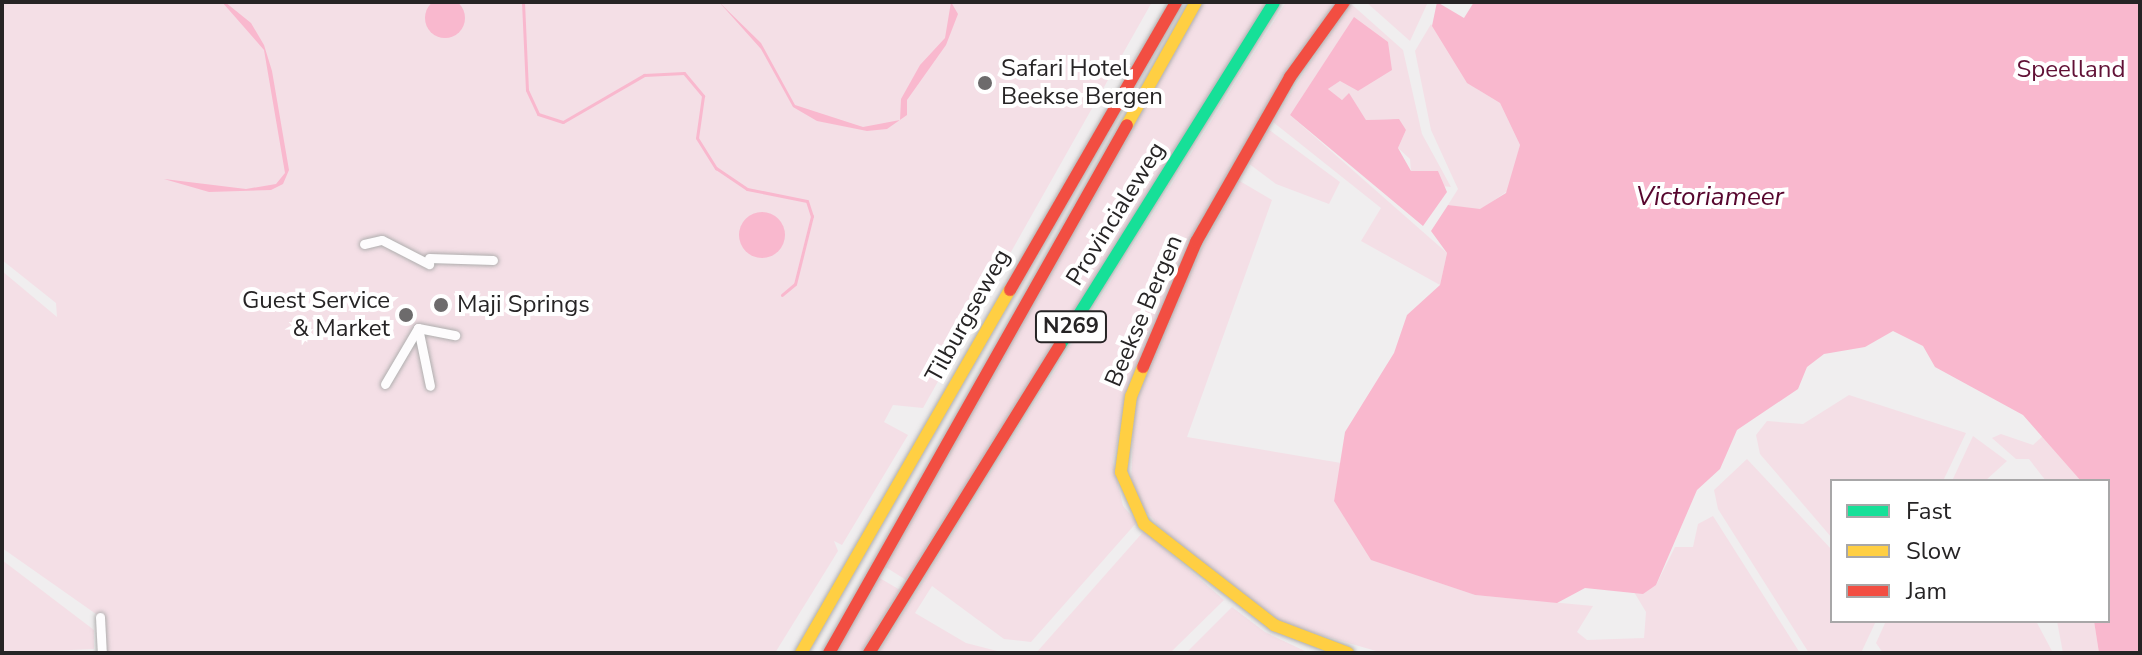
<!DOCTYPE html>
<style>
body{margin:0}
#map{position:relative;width:2142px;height:655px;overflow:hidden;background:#f0eeef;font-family:"Nunito Sans",sans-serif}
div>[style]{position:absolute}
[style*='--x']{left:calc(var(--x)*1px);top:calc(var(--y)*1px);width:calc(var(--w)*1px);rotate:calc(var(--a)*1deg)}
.green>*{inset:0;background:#f4dfe6}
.water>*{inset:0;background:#f9b8ce}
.round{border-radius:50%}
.stream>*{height:3px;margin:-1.5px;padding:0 1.5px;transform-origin:1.5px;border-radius:1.5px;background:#f9b8ce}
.roads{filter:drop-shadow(0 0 2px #afaeae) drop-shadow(0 0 2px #afaeae)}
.street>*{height:9px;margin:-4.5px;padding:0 4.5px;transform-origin:4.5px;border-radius:4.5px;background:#fdfcfd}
.fast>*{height:12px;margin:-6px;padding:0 6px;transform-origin:6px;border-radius:6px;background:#16e098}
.slow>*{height:12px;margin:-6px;padding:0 6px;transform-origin:6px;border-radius:6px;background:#ffcf43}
.jam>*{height:12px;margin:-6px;padding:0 6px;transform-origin:6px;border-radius:6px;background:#f24e42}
.dots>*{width:22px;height:22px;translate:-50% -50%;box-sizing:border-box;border:4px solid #fff;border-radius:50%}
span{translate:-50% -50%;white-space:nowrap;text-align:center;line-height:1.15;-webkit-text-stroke:8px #fff;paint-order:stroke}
.shield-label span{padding:2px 6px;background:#fff;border:2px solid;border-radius:6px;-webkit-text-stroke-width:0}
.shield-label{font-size:22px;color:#262425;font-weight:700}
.poi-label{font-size:24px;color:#262425}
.left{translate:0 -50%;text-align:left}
.right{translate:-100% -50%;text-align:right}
.park-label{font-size:24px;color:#611136}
.street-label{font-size:24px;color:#262425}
.water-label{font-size:26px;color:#57062e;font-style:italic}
.frame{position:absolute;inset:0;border:4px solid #262425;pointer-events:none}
.legend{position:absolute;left:1830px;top:479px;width:280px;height:144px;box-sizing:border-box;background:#fff;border:2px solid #a8a7a8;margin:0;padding:10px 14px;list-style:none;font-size:24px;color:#262425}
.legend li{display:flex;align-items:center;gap:16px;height:40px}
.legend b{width:40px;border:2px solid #a8a7a8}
</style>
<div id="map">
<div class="green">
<i style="clip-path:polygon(2px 2px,1152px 2px,923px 408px,893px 405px,884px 422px,908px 435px,842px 545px,834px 541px,838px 551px,775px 653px,108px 653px,96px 614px,2px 548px,2px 271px,57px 317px,56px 303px,2px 260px)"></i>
<i style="clip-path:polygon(1203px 2px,1268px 2px,906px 580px,884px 566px)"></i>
<i style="clip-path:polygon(1286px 2px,1336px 2px,1227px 175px,1128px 390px,1113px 462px,1123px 506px,1137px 522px,1031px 642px,1004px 639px,932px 586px,915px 613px,966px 643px,1005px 653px,878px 653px)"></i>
<i style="clip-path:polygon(1349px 2px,1403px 50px,1422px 134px,1451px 187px,1442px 186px,1438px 171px,1411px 171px,1410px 159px,1398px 148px,1406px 130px,1391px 119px,1366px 120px,1349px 94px,1342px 100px,1328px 89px,1340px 81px,1358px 91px,1386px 72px,1354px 18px,1290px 115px,1447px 253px,1440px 285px,1361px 241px,1381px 208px,1273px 122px)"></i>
<i style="clip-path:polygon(1366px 2px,1428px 2px,1410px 41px)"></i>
<i style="clip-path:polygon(1431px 24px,1477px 89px,1500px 103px,1520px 145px,1509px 190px,1480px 210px,1448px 205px,1458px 189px,1431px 130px,1415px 51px)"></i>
<i style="clip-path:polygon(1268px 129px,1340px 182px,1329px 204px,1276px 184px,1248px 163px)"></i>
<i style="clip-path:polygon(1238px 180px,1272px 200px,1187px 437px,1341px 463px,1334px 501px,1372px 560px,1475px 595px,1593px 606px,1577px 632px,1587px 640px,1644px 638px,1646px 612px,1634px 592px,1656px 585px,1675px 547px,1693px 547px,1698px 524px,1713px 516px,1800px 653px,1383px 653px,1276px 622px,1177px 545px,1137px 502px,1131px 485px,1134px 406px,1188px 274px)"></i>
<i style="clip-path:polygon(1849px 395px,1966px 433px,1943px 481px,1832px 481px,1832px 538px,1760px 454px,1756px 435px,1767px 421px,1803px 424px)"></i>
<i style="clip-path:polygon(2001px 434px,2033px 445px,2044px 435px,2081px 481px,2046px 481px,2029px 459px,2016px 459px,1992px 438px)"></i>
<i style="clip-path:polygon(1973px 436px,2007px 461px,1985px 481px,1952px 481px)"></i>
<i style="clip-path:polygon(1747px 459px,1832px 550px,1832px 621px,1876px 621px,1861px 653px,1809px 653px,1718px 509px,1714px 490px)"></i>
<i style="clip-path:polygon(1144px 531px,1224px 600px,1170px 653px,1036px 653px)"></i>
<i style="clip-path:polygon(2px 560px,94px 630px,94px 649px,2px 653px)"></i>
<i style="clip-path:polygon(878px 577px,900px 590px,861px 653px,834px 653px)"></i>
<i style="clip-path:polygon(1232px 607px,1265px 632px,1309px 653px,1186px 653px)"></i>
<i style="clip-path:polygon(1886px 621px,2036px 621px,2053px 653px,1883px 653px,1876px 643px)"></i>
<i style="clip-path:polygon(2057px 621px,2094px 621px,2099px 653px,2063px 653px)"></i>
</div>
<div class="water">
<i class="round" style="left:425px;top:-2px;width:40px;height:40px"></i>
<i style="clip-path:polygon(222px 2px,225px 2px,251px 23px,264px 45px,272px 71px,289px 170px,283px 184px,271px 190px,209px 192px,164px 179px,246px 189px,276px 184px,285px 173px,264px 50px)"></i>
<i style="clip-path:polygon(719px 2px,761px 43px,795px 105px,863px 127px,900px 120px,901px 99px,920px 65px,945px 38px,951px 2px,958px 14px,946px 45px,907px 100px,907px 115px,887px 129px,867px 131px,817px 121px,793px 107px,761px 49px)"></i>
<i style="clip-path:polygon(1437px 2px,1464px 18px,1474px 2px,2140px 2px,2140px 653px,2099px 653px,2094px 621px,2108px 621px,2108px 481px,2081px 481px,2023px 415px,1935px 367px,1923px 346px,1893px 331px,1865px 347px,1824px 354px,1807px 367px,1798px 389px,1737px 430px,1720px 469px,1697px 490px,1656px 585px,1643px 594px,1585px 588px,1557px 603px,1475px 595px,1371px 560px,1334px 501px,1345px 432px,1394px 353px,1407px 315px,1440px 285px,1447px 253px,1431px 231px,1448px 205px,1480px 209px,1506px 193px,1520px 145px,1500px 103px,1467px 83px,1432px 26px)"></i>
<i style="clip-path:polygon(1354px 17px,1388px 42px,1392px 70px,1358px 91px,1340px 81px,1328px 89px,1342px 100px,1349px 93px,1366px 120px,1399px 119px,1406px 130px,1398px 148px,1411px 171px,1438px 171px,1447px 192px,1423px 226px,1290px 115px)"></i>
<i class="round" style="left:739px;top:212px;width:46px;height:46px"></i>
</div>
<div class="stream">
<i style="--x:523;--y:2;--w:88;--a:87.4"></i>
<i style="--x:527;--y:90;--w:26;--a:65"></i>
<i style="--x:538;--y:114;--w:26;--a:18"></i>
<i style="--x:563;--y:122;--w:94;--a:-30.1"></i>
<i style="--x:644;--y:75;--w:40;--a:-2.9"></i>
<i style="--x:684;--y:73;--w:30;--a:50"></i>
<i style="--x:703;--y:96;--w:42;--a:98.1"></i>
<i style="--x:697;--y:138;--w:36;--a:58"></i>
<i style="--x:716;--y:168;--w:37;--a:34"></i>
<i style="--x:747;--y:189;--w:61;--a:11.3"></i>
<i style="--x:807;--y:201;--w:16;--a:72"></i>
<i style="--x:812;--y:216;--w:70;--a:104"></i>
<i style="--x:795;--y:284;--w:17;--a:140"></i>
</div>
<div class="roads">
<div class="street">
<i style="--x:364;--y:244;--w:18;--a:-13"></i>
<i style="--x:382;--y:240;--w:53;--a:27.1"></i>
<i style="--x:429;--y:258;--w:64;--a:1.8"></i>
<i style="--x:418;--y:328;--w:59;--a:78.3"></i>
<i style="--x:418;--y:328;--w:38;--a:11"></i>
<i style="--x:385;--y:384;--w:65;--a:-59.5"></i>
<i style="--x:100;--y:617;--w:36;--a:87"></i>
</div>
<div class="fast">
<i style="--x:1060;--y:345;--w:404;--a:-58"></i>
</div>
<div class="slow">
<i style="--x:1127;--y:125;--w:141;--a:-60.7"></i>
<i style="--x:1143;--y:367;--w:31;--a:112"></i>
<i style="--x:1131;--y:396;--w:77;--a:97.5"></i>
<i style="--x:1121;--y:472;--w:57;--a:66.1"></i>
<i style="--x:1144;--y:524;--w:165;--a:37.8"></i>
<i style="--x:1274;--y:625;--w:79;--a:20.7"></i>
<i style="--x:801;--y:653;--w:419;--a:-60.1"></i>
</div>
<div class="jam">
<i style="--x:1010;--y:290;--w:332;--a:-60"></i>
<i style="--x:1143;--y:367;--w:136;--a:-67"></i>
<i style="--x:1196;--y:242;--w:190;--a:-60.3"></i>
<i style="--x:1290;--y:77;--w:92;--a:-54.2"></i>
<i style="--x:829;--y:653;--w:606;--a:-60.56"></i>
<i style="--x:869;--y:653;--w:362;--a:-58.2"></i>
</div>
</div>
<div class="dots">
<i style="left:985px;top:83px;background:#6d6b6c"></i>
<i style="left:441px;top:305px;background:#6d6b6c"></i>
<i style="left:406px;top:315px;background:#6d6b6c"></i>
</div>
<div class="shield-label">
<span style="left:1071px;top:327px">N269</span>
</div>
<div class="poi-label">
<span class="left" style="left:1001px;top:83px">Safari Hotel<br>Beekse Bergen</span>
<span class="right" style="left:390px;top:315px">Guest Service<br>&amp; Market</span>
<span class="left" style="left:457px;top:305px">Maji Springs</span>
</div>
<div class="park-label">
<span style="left:2071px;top:70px">Speelland</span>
</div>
<div class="street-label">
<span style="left:1116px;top:214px;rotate:-58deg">Provincialeweg</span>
<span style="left:1144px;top:311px;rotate:-67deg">Beekse Bergen</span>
<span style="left:968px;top:316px;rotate:-61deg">Tilburgseweg</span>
</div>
<div class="water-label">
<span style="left:1710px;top:197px">Victoriameer</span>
</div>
<div class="frame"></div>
<ul class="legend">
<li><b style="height:10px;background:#16e098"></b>Fast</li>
<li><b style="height:10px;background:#ffcf43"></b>Slow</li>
<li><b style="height:10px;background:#f24e42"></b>Jam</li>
</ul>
</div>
